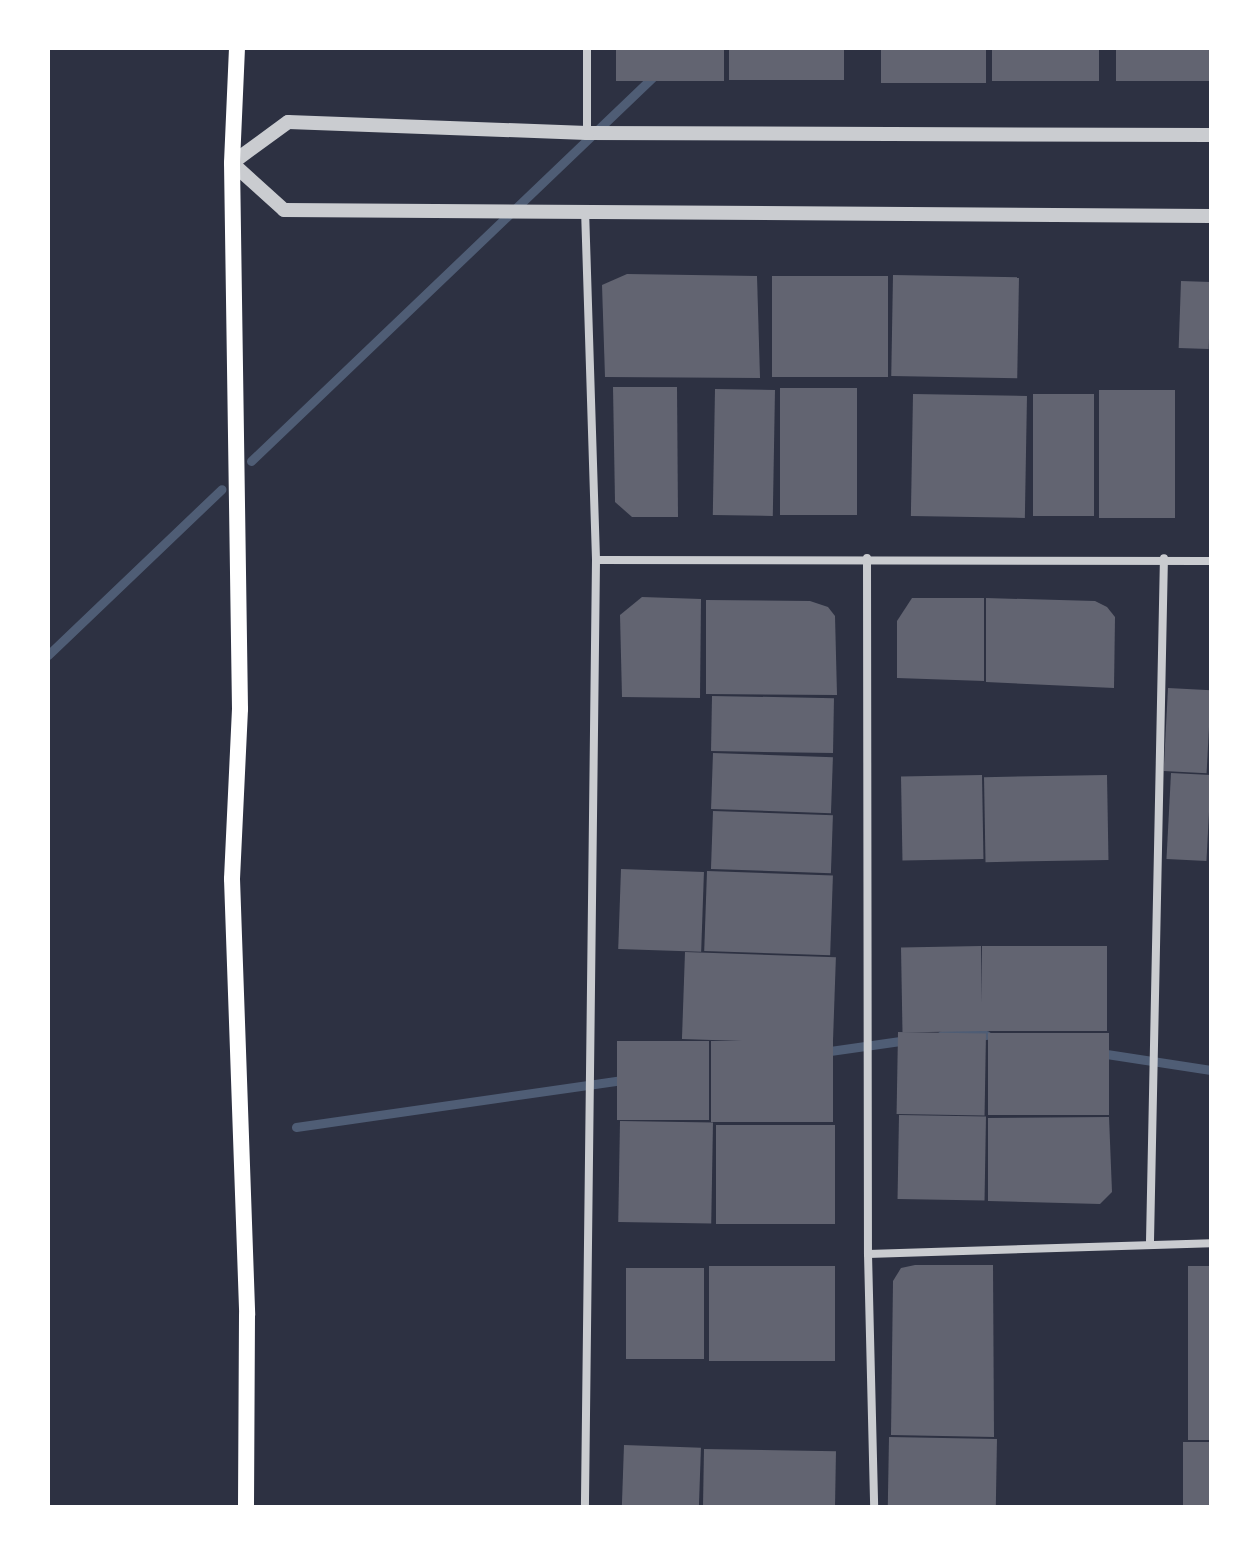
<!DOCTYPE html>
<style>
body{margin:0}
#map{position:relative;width:1259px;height:1555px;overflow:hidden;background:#2d3142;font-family:Manrope,sans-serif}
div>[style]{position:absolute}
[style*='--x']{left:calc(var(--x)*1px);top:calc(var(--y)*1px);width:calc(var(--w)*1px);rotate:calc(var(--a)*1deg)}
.stream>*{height:9px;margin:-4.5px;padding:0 4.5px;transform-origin:4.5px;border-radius:4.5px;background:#4f5d75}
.building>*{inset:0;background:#626471;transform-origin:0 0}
.minor>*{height:8px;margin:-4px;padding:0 4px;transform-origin:4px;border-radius:4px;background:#caccd0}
.tertiary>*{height:14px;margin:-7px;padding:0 7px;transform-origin:7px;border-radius:7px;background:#caccd0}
.secondary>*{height:16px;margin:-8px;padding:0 8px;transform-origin:8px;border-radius:8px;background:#fff}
span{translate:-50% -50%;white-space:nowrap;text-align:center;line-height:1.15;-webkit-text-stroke:7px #fff;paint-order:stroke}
.frame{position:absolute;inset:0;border:50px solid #fff;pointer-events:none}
</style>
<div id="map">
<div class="stream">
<i style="--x:251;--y:461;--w:559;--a:-43.69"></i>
<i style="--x:48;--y:655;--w:240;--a:-43.7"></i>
<i style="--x:942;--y:1035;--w:44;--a:0"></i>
<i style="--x:823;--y:1052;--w:85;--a:-8.1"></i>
<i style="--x:1100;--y:1053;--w:112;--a:8.7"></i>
<i style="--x:296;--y:1127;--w:337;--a:-8.2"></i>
</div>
<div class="building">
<i style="left:616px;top:48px;width:108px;height:33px"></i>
<i style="left:729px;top:48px;width:115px;height:32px"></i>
<i style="left:881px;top:48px;width:105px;height:35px"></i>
<i style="left:992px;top:48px;width:107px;height:33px"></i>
<i style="left:1116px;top:48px;width:95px;height:33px"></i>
<i style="clip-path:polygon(627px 274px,757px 276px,760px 378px,605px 377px,602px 285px)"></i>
<i style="left:893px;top:275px;width:126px;height:101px;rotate:1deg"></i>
<i style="left:888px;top:276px;width:101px;height:116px;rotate:90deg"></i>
<i style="left:1181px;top:281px;width:30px;height:67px;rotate:2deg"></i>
<i style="clip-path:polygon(613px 387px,677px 387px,678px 517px,632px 517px,615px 502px)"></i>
<i style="left:780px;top:388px;width:77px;height:127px"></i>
<i style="left:715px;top:389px;width:60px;height:126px;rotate:1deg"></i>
<i style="left:1099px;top:390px;width:76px;height:128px"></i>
<i style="left:913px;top:394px;width:114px;height:122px;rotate:1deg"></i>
<i style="left:1033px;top:394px;width:61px;height:122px"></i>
<i style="clip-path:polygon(642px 597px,701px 599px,700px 698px,622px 697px,620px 615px)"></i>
<i style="clip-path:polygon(912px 598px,984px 598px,984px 681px,897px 678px,897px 621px)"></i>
<i style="clip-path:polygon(986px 598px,1095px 601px,1107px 607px,1115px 617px,1114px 688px,986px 682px)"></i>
<i style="clip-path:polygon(706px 600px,810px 601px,828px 607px,835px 616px,837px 695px,706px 694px)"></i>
<i style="left:1168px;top:688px;width:43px;height:83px;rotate:3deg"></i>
<i style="left:712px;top:696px;width:122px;height:55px;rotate:1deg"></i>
<i style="left:713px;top:753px;width:120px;height:56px;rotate:2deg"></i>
<i style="left:1171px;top:773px;width:40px;height:86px;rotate:3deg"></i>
<i style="left:982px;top:775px;width:84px;height:81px;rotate:89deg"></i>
<i style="left:1107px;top:775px;width:85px;height:123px;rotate:89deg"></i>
<i style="left:713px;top:811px;width:120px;height:58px;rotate:2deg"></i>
<i style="left:621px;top:869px;width:83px;height:80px;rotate:2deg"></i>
<i style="left:707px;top:871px;width:126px;height:80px;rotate:2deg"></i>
<i style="left:981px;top:946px;width:85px;height:80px;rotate:89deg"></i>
<i style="left:982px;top:946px;width:125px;height:85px"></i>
<i style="left:685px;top:952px;width:151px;height:87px;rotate:2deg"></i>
<i style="left:898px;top:1032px;width:88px;height:82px;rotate:1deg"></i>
<i style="left:988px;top:1033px;width:121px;height:82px"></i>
<i style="left:617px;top:1041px;width:92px;height:79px"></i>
<i style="left:711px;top:1041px;width:122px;height:81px"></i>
<i style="left:899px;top:1115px;width:87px;height:84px;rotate:1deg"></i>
<i style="clip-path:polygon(1109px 1117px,1112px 1192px,1100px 1204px,988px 1201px,988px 1118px)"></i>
<i style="left:620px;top:1121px;width:93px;height:101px;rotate:1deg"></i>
<i style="left:716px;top:1125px;width:119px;height:99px"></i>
<i style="clip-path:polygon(915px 1265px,993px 1265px,994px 1437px,891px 1435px,893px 1281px,901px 1268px)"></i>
<i style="left:709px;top:1266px;width:126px;height:95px"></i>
<i style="left:1188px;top:1266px;width:23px;height:174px"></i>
<i style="left:626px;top:1268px;width:78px;height:91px"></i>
<i style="left:889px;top:1437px;width:108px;height:70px;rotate:1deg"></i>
<i style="left:1183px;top:1442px;width:28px;height:65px"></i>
<i style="left:624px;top:1445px;width:77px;height:62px;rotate:2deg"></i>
<i style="left:704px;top:1449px;width:132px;height:58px;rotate:1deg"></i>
</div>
<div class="minor">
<i style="--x:587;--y:133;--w:85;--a:-90"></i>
<i style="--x:585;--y:209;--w:351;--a:88.2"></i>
<i style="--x:596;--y:560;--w:947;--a:90.67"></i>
<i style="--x:867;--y:558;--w:696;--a:89.92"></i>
<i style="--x:868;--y:1254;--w:253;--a:88.6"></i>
<i style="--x:596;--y:560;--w:615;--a:0.09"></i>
<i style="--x:1150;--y:1241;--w:683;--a:-88.83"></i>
<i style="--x:868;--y:1254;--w:343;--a:-1.8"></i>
</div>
<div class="tertiary">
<i style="--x:1211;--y:135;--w:624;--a:-179.82"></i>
<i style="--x:587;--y:133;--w:299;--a:-177.9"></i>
<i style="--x:288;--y:122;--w:69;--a:143.8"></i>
<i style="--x:232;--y:163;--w:70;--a:42.1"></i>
<i style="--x:284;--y:210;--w:927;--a:0.37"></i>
</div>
<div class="secondary">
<i style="--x:237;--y:48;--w:115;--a:92.5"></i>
<i style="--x:232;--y:163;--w:546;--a:89.16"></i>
<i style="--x:240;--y:709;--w:170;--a:92.7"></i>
<i style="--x:232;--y:879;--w:436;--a:88"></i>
<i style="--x:247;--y:1315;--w:192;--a:90.3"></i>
</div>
<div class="frame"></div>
</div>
